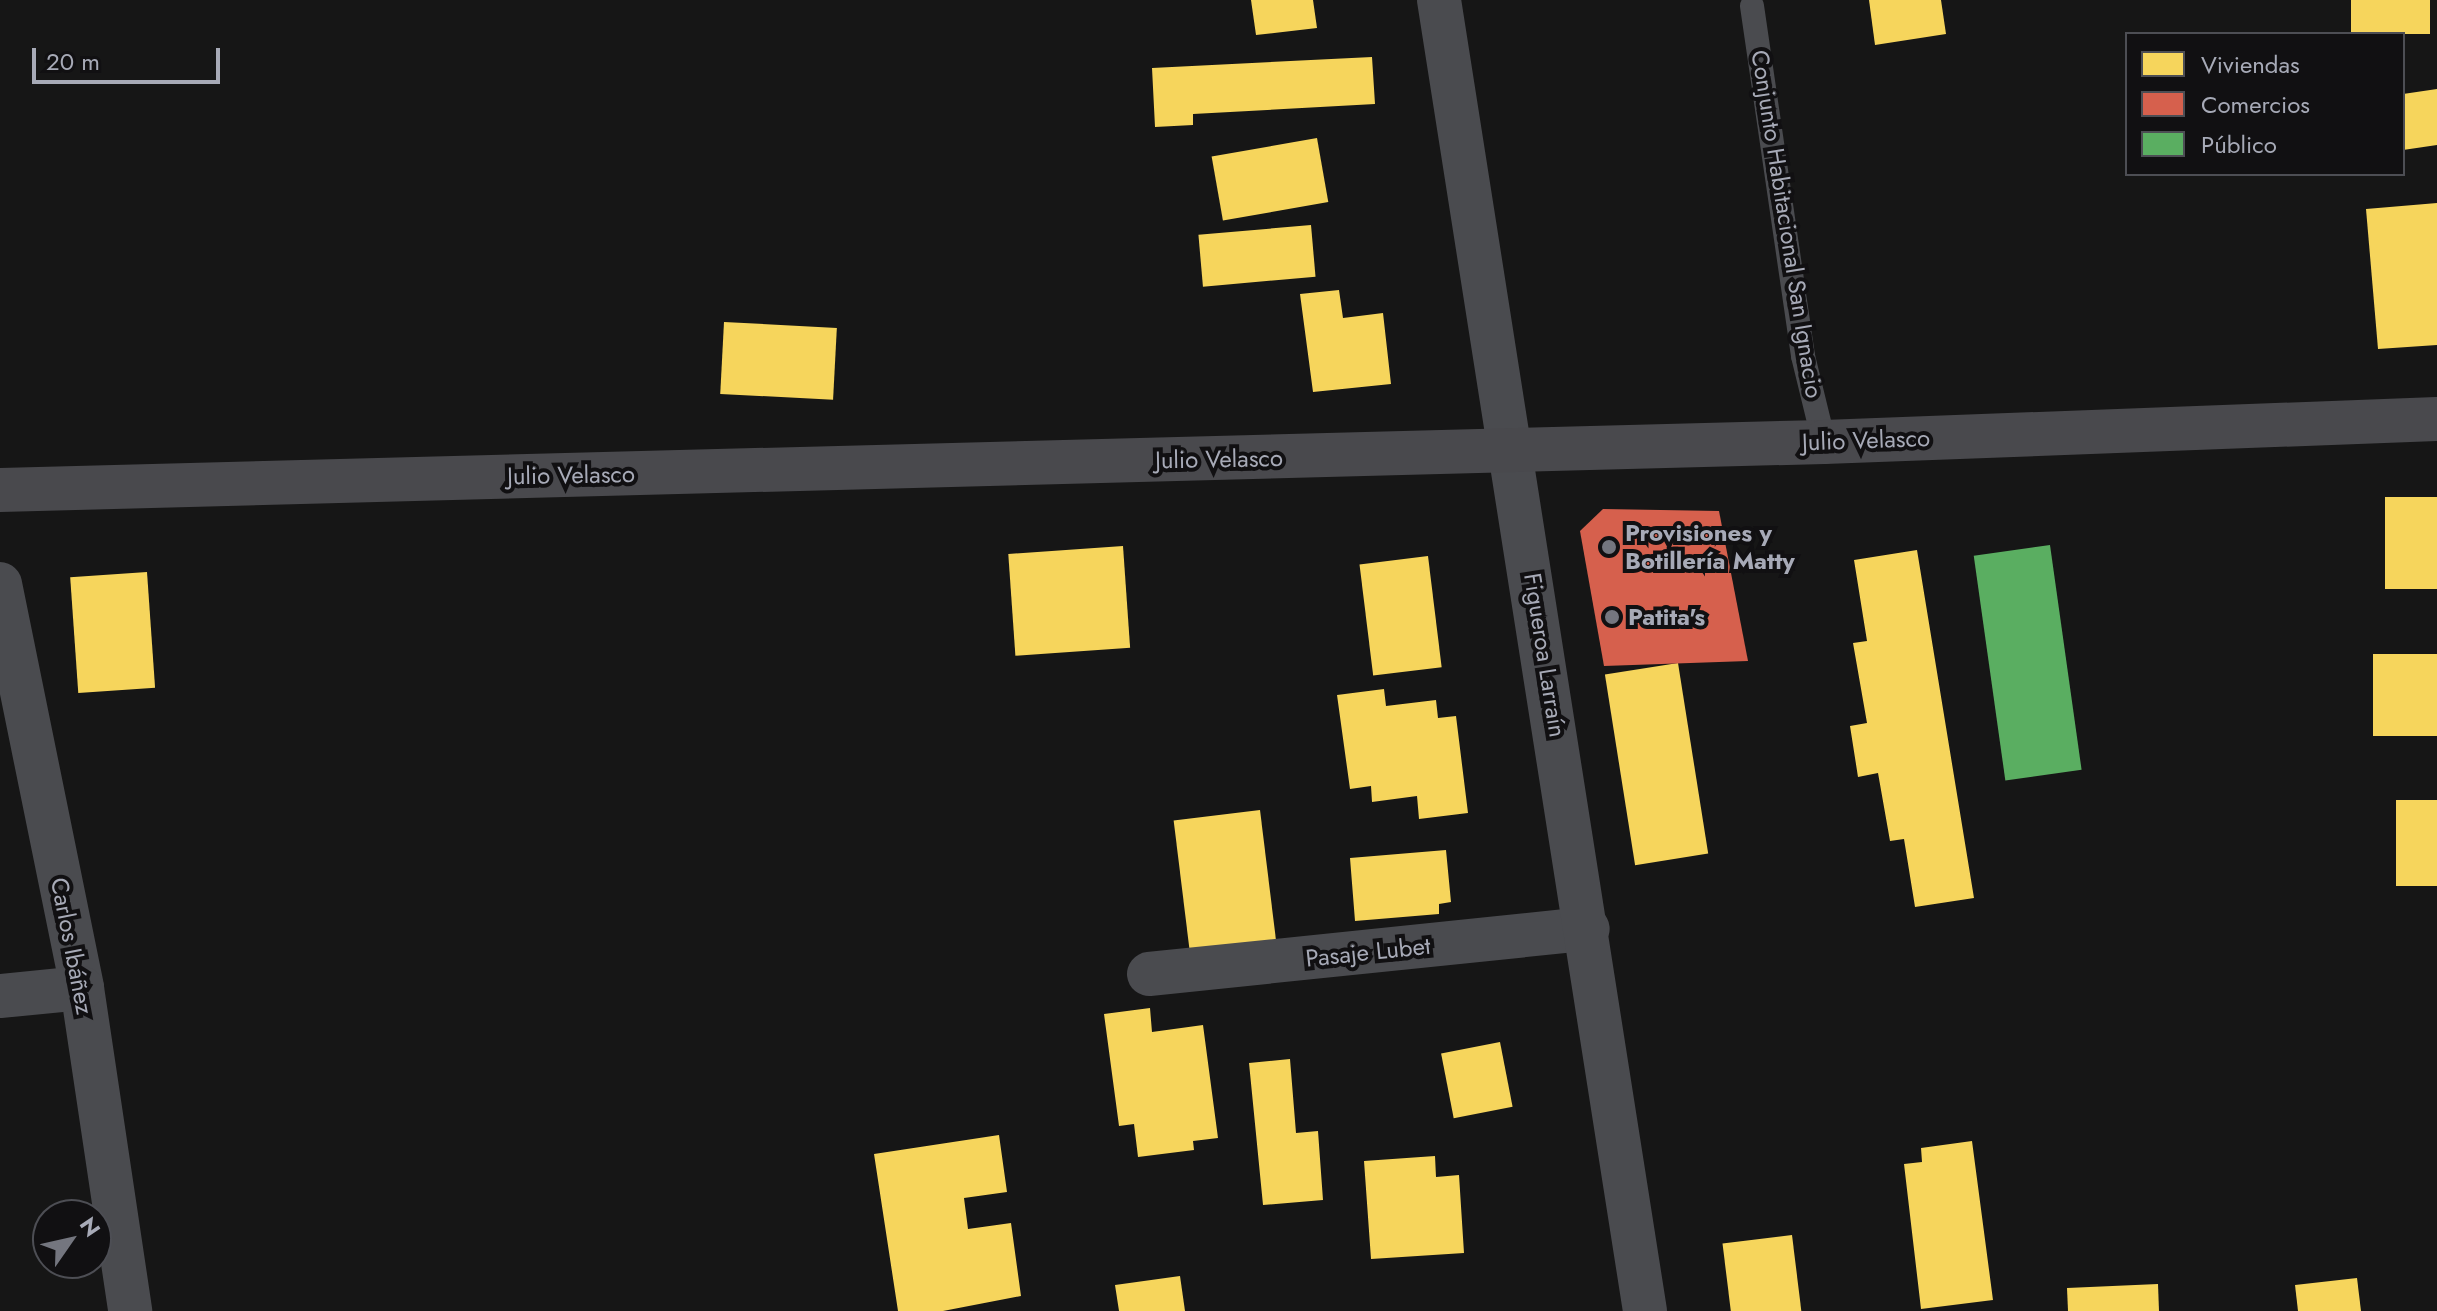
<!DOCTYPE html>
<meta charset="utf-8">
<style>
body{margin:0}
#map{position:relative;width:2437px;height:1311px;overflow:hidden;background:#161616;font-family:Jost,sans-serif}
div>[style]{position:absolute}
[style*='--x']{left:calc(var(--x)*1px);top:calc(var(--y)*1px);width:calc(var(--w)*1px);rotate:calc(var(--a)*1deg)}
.homes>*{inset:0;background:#f6d55c;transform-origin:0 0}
.shops>*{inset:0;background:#d6604d}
.public>*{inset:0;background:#5aae61;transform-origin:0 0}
.service>*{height:24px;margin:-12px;padding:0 12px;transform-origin:12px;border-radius:12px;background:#4a4b4f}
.minor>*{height:44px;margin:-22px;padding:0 22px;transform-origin:22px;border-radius:22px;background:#4a4b4f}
.tertiary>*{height:44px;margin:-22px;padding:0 22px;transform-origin:22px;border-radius:22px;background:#4a4b4f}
.secondary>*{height:44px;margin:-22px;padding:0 22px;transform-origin:22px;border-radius:22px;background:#49494d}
.dots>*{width:22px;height:22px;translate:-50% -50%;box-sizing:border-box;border:4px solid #111012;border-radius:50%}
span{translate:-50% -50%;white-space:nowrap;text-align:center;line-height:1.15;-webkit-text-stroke:8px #111012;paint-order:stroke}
.street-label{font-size:24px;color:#a7aab7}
.poi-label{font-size:24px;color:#a7aab7;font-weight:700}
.left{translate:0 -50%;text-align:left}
.legend{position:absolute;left:2125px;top:32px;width:280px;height:144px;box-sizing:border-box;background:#111012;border:2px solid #4d4e54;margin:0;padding:10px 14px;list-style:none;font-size:24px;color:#a7aab7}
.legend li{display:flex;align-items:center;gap:16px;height:40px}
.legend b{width:40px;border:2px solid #4d4e54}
.north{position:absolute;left:32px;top:1199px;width:80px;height:80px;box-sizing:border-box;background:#111012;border:2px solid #4d4e54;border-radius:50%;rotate:56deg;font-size:22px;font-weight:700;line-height:32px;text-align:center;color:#a7aab7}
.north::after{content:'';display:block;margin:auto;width:28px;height:36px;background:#74767f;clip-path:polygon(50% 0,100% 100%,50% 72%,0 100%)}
.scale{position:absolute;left:32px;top:48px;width:188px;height:36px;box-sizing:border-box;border:4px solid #a7aab7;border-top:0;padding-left:10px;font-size:24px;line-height:28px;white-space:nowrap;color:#a7aab7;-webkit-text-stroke:6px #111012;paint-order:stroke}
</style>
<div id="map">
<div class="homes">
<i style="clip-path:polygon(1251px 0,1313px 0,1317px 28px,1256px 35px)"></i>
<i style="clip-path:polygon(1869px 0,1941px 0,1946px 34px,1875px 45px)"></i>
<i style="left:2351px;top:0;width:79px;height:34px"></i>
<i style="clip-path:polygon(1372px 57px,1375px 104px,1193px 114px,1193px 125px,1155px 127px,1152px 68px)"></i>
<i style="clip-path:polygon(2437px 89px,2437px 145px,2403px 150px,2403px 94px)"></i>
<i style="left:1317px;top:138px;width:65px;height:107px;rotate:80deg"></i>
<i style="clip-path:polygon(2437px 203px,2437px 345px,2378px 349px,2366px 209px)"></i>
<i style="left:1311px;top:225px;width:52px;height:113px;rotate:85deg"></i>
<i style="clip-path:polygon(1339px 290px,1343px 318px,1383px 313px,1391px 384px,1313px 392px,1300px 294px)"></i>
<i style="left:724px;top:322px;width:113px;height:72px;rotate:3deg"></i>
<i style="left:2437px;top:497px;width:92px;height:52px;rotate:90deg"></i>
<i style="left:1123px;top:546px;width:102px;height:115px;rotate:86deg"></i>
<i style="clip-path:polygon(1917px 550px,1974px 898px,1915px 907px,1904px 839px,1890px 841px,1878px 773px,1858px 777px,1850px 726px,1867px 723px,1853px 643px,1867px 641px,1854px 560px)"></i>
<i style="left:1428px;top:556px;width:112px;height:69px;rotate:83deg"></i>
<i style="left:147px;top:572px;width:116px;height:77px;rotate:86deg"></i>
<i style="left:2437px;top:654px;width:82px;height:64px;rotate:90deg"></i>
<i style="left:1678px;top:663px;width:193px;height:74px;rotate:81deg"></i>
<i style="clip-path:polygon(1384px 689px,1386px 706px,1436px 700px,1438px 718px,1456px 716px,1468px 813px,1419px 819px,1417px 796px,1372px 802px,1371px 786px,1350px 789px,1337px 695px)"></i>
<i style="left:2396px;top:800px;width:41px;height:86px"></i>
<i style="left:1260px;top:810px;width:134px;height:87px;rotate:83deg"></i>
<i style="clip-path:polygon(1446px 850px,1451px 902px,1439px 904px,1439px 914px,1355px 921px,1350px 858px)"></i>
<i style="clip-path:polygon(1150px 1008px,1152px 1032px,1203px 1025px,1218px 1138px,1193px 1141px,1194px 1150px,1138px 1157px,1134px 1124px,1119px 1126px,1104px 1014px)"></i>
<i style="left:1500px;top:1042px;width:66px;height:60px;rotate:79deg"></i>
<i style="clip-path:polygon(1290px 1059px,1296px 1133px,1318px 1131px,1323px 1200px,1263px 1205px,1249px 1063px)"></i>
<i style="clip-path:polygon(999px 1135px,1007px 1192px,964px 1198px,968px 1229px,1011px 1223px,1021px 1296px,943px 1311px,898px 1311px,874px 1154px)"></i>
<i style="clip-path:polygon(1972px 1141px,1993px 1300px,1921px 1309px,1904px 1164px,1922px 1162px,1921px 1148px)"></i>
<i style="clip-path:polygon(1435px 1156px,1436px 1177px,1459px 1175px,1464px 1253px,1371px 1259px,1364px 1161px)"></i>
<i style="left:1792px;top:1235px;width:77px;height:70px;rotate:83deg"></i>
<i style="clip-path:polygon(1180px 1276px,1185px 1311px,1119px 1311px,1115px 1285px)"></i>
<i style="clip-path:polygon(2357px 1278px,2361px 1311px,2298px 1311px,2295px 1285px)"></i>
<i style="clip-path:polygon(2158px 1284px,2159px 1311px,2068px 1311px,2067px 1288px)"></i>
</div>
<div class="shops">
<i style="clip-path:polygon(1603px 509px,1719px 511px,1748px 661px,1604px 666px,1580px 531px)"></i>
</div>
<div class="public">
<i style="left:2050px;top:545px;width:227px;height:77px;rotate:82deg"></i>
</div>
<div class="service">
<i style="--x:1752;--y:6;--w:354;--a:81.7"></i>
<i style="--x:1803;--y:356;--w:89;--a:76.3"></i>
</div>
<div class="minor">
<i style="--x:0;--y:584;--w:412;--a:78.5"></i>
<i style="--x:82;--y:988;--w:327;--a:81.5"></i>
<i style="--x:1149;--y:974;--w:441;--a:-5.9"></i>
<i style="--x:0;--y:996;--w:82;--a:-5.6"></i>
</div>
<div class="tertiary">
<i style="--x:1439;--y:0;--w:1327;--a:81.07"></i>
</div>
<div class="secondary">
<i style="--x:0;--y:490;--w:1825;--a:-1.51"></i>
<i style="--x:1824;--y:442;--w:613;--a:-2.15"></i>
</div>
<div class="dots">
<i style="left:1609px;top:547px;background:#74767f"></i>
<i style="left:1612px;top:617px;background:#74767f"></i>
</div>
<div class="street-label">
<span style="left:1787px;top:224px;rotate:81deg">Conjunto Habitacional San Ignacio</span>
<span style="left:1866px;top:440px;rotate:-2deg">Julio Velasco</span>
<span style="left:1219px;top:459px;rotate:-1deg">Julio Velasco</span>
<span style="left:571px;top:475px;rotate:-1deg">Julio Velasco</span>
<span style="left:1545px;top:655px;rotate:81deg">Figueroa Larraín</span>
<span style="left:72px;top:946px;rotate:79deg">Carlos Ibáñez</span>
<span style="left:1368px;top:952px;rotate:-6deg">Pasaje Lubet</span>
</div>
<div class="poi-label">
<span class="left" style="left:1625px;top:547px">Provisiones y<br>Botillería Matty</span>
<span class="left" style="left:1628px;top:617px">Patita's</span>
</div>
<ul class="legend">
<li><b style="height:22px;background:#f6d55c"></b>Viviendas</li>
<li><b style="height:22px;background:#d6604d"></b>Comercios</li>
<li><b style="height:22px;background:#5aae61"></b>Público</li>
</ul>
<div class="north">N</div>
<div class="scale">20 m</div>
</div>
